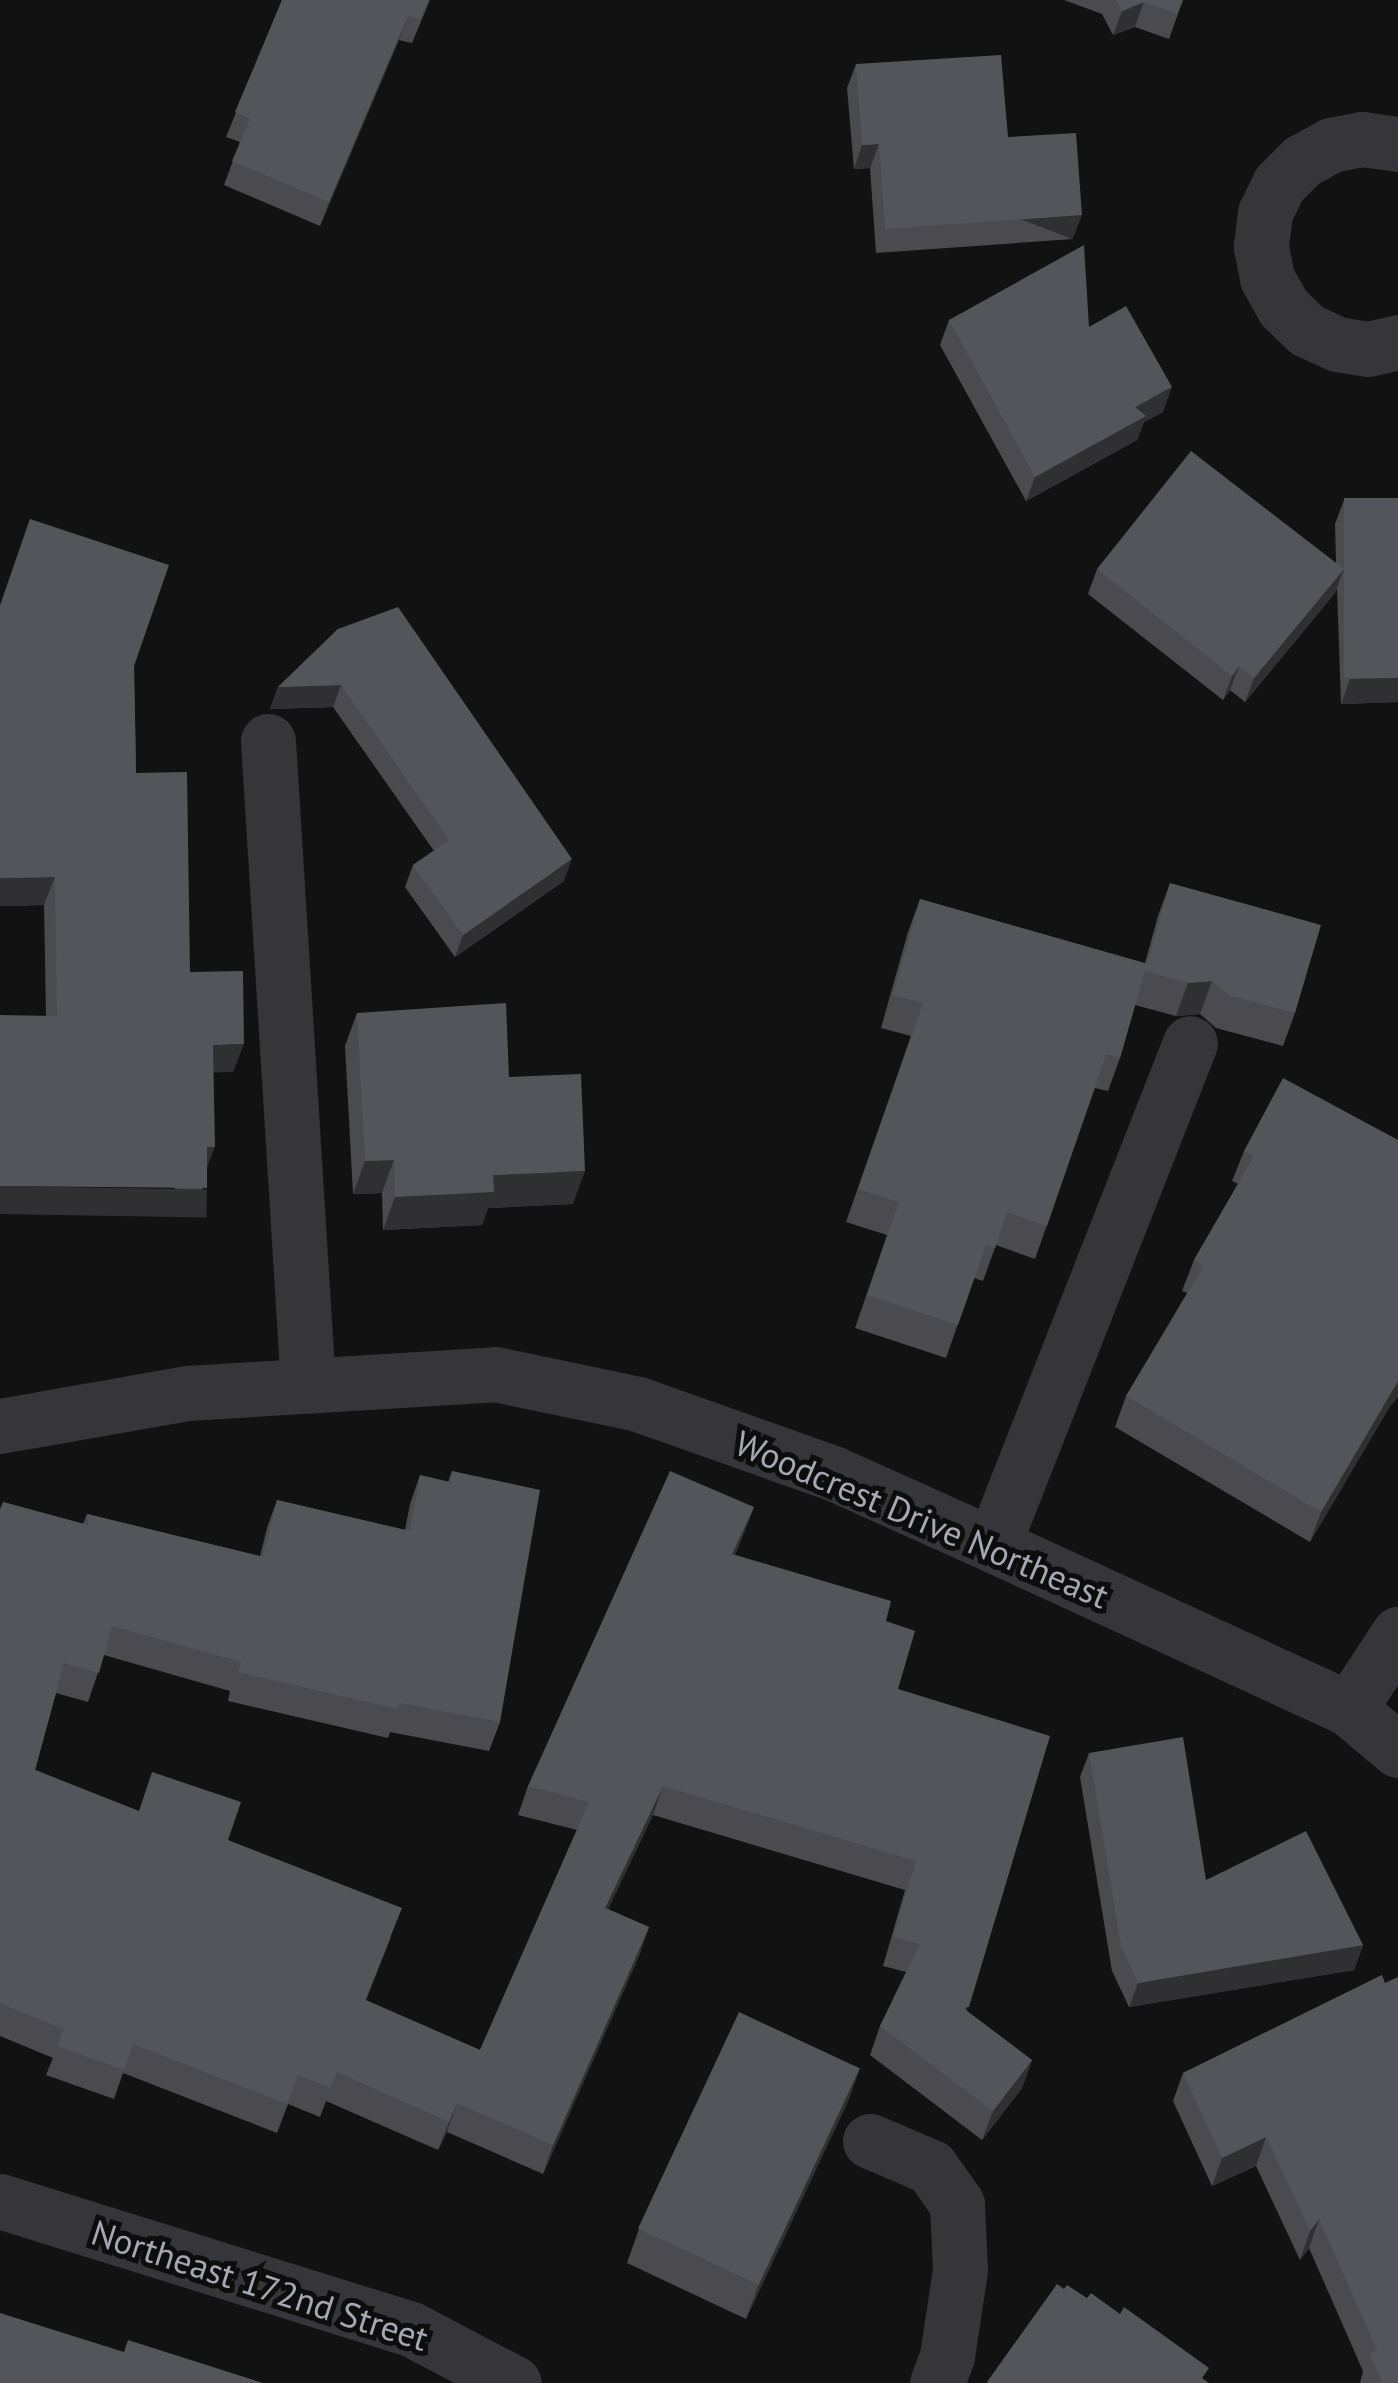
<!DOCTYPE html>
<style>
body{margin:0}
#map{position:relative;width:1398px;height:2383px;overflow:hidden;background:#121213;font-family:"PT Sans",sans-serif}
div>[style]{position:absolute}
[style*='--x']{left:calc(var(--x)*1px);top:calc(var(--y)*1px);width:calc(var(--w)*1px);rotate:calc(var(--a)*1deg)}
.minor>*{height:55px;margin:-27.5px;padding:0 27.5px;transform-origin:27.5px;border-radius:27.5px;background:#36353a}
.wall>*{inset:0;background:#4b4b4f}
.shaded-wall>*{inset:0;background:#303033;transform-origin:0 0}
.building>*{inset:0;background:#54555a;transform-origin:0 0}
span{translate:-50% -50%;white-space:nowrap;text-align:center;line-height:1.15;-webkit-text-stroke:10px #0d0d0e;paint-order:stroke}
.street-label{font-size:35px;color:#a5a7b2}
</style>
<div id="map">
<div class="minor">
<i style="--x:1398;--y:144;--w:36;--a:-172"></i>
<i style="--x:1362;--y:139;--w:32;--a:169"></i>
<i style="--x:1331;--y:145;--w:33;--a:151"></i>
<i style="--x:1302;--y:161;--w:33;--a:135"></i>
<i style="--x:1279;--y:184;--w:32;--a:116"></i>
<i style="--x:1265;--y:213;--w:34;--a:97"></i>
<i style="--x:1261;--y:247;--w:32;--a:79"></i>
<i style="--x:1267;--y:278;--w:33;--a:61"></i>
<i style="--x:1283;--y:307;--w:33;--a:44"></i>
<i style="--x:1307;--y:330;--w:33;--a:25"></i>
<i style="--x:1337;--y:344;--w:31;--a:9"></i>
<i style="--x:1368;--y:349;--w:31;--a:-13"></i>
<i style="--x:268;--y:741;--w:646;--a:86.45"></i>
<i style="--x:0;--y:1426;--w:191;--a:-10"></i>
<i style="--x:188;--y:1393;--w:308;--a:-3.5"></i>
<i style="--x:495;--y:1374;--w:146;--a:11.8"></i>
<i style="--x:638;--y:1404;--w:207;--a:19.5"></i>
<i style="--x:833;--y:1473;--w:175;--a:24.2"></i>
<i style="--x:993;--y:1545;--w:392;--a:24.7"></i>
<i style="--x:1349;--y:1709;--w:64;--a:39.9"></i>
<i style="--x:993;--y:1545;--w:539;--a:-68.57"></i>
<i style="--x:1349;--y:1709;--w:90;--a:-56.8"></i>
<i style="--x:870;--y:2141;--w:66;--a:23.1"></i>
<i style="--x:931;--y:2167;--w:45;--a:54.9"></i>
<i style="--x:957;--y:2204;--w:66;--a:87.4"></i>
<i style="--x:960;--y:2270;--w:87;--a:98.6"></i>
<i style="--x:947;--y:2356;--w:29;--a:110"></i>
<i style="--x:0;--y:2201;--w:430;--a:17.3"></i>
<i style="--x:411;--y:2329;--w:116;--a:27.7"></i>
</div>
<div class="wall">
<i style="clip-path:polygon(282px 0,430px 0,412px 43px,399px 40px,320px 226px,224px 185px,240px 142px,226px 137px)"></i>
<i style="clip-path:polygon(1064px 0,1183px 0,1169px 39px,1135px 27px,1113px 35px,1102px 14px)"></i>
<i style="clip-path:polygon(856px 64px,1008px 137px,1073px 239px,876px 253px,870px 168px,854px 169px,847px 88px)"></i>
<i style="clip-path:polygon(949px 320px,1089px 327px,1163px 412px,1144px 422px,1137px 440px,1026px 501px,940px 345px)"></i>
<i style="clip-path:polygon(1344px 500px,1398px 702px,1341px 704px,1337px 588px,1335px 593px,1245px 702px,1230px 690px,1223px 700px,1088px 594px,1097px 569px,1336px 563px,1335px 524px)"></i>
<i style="clip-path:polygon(30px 519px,134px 666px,136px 773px,190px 972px,233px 1072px,213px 1072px,207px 1169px,196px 1217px,46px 1016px,44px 905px,0 906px,0 605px)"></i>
<i style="clip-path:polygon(338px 629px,564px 881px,455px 957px,405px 887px,413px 865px,434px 851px,333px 707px,270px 709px,278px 687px)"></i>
<i style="clip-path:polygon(1170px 883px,1295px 1013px,1283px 1046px,1216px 1028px,1200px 1014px,1176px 1016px,1135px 1005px,1120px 1058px,1108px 1091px,1095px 1088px,1035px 1259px,996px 1245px,983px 1281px,974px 1278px,946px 1358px,855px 1328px,887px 1235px,846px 1222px,911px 1036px,881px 1028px,908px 932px,920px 899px,1145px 963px,1158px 916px)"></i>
<i style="clip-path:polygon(357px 1013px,509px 1077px,573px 1204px,488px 1208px,482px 1225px,383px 1230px,382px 1193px,353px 1194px,345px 1046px)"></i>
<i style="clip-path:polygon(1398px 1140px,1398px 1397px,1390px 1406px,1310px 1542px,1115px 1427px,1126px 1396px,1187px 1293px,1182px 1291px,1194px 1260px,1238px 1184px,1232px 1181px,1244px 1151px)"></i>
<i style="clip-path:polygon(452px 1471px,500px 1722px,489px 1751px,390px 1732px,388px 1738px,228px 1701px,230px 1691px,104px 1655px,88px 1702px,56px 1693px,35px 1770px,138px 1811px,228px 1840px,391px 1937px,366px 2000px,480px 2050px,577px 1830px,518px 1815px,528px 1786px,754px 1507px,735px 1555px,886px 1621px,898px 1689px,967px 2011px,1032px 2060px,1022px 2088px,982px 2140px,870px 2055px,880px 2026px,906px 1972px,883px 1966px,905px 1890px,653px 1815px,608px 1909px,649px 1927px,639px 1956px,543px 2174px,447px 2132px,438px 2150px,326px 2101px,320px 2117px,288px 2104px,277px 2133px,123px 2073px,114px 2099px,46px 2075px,53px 2058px,0 2036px,0 1509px,3px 1502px,83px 1524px,87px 1514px,260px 1556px,267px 1528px,277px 1500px,405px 1530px,410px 1504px,420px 1475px,448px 1482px)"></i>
<i style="clip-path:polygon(1089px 1753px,1206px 1880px,1363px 1945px,1354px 1970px,1129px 2007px,1112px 1971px,1080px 1777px)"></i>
<i style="clip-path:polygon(1382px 1975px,1398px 2383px,1360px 2383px,1363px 2371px,1309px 2248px,1300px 2260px,1256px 2166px,1212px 2186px,1173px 2101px,1183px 2073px)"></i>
<i style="clip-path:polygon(860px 2068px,848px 2101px,746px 2319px,627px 2263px,639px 2229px)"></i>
</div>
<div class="shaded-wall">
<i style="clip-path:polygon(1144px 2px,1135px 27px,1113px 35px,1122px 11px)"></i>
<i style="clip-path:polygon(408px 16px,399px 40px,320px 226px,329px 202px)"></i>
<i style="clip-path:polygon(879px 144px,870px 168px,854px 169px,862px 145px)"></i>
<i style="left:1082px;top:215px;width:26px;height:197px;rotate:111deg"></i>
<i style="clip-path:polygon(1172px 387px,1163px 412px,1144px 422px,1137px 440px,1026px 501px,1035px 477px,1135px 407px)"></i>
<i style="clip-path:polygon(1344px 569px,1335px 593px,1245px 702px,1254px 678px)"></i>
<i style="clip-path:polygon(1239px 666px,1230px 690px,1223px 700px,1232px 676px)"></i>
<i style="clip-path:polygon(1398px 678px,1398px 702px,1341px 704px,1350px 679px)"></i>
<i style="clip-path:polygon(341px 685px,333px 707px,270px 709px,278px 687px)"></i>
<i style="clip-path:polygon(572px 859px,564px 881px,455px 957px,463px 935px)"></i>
<i style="clip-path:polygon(55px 877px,44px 905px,0 906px,0 878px)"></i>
<i style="clip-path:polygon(1212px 981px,1200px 1014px,1176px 1016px,1188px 983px)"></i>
<i style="clip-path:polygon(244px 1044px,233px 1072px,202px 1073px,213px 1045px)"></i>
<i style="clip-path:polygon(207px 1147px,215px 1147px,204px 1175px)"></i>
<i style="clip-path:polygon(394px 1160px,382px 1193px,353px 1194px,365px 1161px)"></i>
<i style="clip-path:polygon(585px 1171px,573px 1204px,488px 1208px,482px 1225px,383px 1230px,395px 1197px,493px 1175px)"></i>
<i style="left:0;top:1186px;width:207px;height:28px;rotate:1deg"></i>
<i style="clip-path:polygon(1398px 1381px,1398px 1397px,1390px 1406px,1310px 1542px,1321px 1512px)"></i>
<i style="clip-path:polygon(754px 1507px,743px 1536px,722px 1583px,732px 1554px)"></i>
<i style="clip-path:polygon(663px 1786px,653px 1815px,595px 1937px,605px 1908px)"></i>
<i style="clip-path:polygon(649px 1927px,639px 1956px,543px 2174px,553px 2145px)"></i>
<i style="clip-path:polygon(1363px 1945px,1354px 1970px,1129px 2007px,1138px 1983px)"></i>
<i style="clip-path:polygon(1032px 2060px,1022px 2088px,982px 2140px,993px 2111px)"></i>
<i style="clip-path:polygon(860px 2068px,848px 2101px,746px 2319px,758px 2286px)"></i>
<i style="clip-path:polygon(457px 2103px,447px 2132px,438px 2150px,449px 2122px)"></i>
<i style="clip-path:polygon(1266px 2137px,1256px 2166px,1212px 2186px,1222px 2158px)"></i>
<i style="clip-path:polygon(1319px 2219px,1309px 2248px,1300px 2260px,1310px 2231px)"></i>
</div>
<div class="building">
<i style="clip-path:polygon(282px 0,428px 0,420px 19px,408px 16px,329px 202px,232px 161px,250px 119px,235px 112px)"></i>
<i style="clip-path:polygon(1116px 0,1183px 0,1177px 14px,1144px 2px,1122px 11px)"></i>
<i style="clip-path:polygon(1001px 55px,1008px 137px,1076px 133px,1082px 215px,885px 229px,879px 144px,862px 145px,856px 64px)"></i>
<i style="clip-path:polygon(1084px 245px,1089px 327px,1126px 306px,1172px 387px,1135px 407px,1146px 416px,1035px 477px,949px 320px)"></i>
<i style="clip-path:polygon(1191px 451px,1344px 569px,1254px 678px,1239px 666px,1232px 676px,1097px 569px)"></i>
<i style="left:1398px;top:498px;width:180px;height:54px;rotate:90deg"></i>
<i style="clip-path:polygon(30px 519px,169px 565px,134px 666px,136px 773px,187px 772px,190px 972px,243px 971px,244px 1044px,213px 1045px,215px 1147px,207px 1147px,207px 1188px,0 1186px,0 1015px,57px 1016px,55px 877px,0 878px,0 607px)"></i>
<i style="clip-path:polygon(398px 607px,572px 859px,463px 935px,413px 865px,449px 840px,341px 685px,278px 687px,338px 629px)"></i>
<i style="clip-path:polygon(1170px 883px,1321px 925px,1295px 1013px,1228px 995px,1212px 981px,1188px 983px,1145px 971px)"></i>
<i style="clip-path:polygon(920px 899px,1147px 964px,1120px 1058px,1106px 1054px,1047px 1226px,1007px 1212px,995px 1248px,986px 1245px,958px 1325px,867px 1295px,899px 1202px,858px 1189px,923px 1003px,893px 995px)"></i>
<i style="clip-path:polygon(506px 1003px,509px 1077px,581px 1074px,585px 1171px,493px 1175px,494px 1192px,395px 1197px,394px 1160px,365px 1161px,357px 1013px)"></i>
<i style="clip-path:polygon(1283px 1078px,1398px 1140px,1398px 1381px,1321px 1512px,1126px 1396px,1204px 1266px,1194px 1260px,1254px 1156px,1244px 1151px)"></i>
<i style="clip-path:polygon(452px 1471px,540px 1490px,500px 1722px,400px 1703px,398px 1709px,238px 1672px,241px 1662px,112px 1626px,99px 1673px,64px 1663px,35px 1770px,139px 1811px,152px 1772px,241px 1802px,228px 1840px,402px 1908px,365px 2000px,480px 2050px,589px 1802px,528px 1786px,670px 1471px,754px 1507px,732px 1554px,891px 1601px,886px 1621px,915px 1631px,898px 1689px,1050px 1736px,969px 2007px,963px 2008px,1032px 2060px,993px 2111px,880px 2026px,920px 1944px,893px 1937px,916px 1861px,663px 1786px,605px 1908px,649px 1927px,553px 2145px,457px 2103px,449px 2122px,337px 2072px,330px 2088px,298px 2075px,287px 2104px,133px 2044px,124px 2070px,57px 2046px,63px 2029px,0 2003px,0 1512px,3px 1502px,88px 1525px,87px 1514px,263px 1557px,277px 1500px,410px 1531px,420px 1475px,450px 1482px)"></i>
<i style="clip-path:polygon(1183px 1737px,1206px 1880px,1306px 1831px,1363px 1945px,1138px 1983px,1121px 1946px,1089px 1753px)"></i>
<i style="clip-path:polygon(1382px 1975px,1385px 1983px,1398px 1977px,1398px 2383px,1382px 2383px,1370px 2353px,1377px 2350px,1319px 2219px,1310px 2231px,1266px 2137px,1222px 2158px,1183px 2073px)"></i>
<i style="left:739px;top:2012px;width:133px;height:239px;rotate:25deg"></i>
<i style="clip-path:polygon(1057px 2284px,1064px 2289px,1067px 2285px,1087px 2298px,1091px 2293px,1120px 2314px,1124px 2307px,1209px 2368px,1202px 2378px,1209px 2383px,988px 2383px,987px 2382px)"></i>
<i style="clip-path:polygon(0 2313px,124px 2352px,128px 2340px,263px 2383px,0 2383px)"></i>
</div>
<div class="street-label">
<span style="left:922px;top:1519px;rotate:23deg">Woodcrest Drive Northeast</span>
<span style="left:260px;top:2285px;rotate:18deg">Northeast 172nd Street</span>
</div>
</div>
